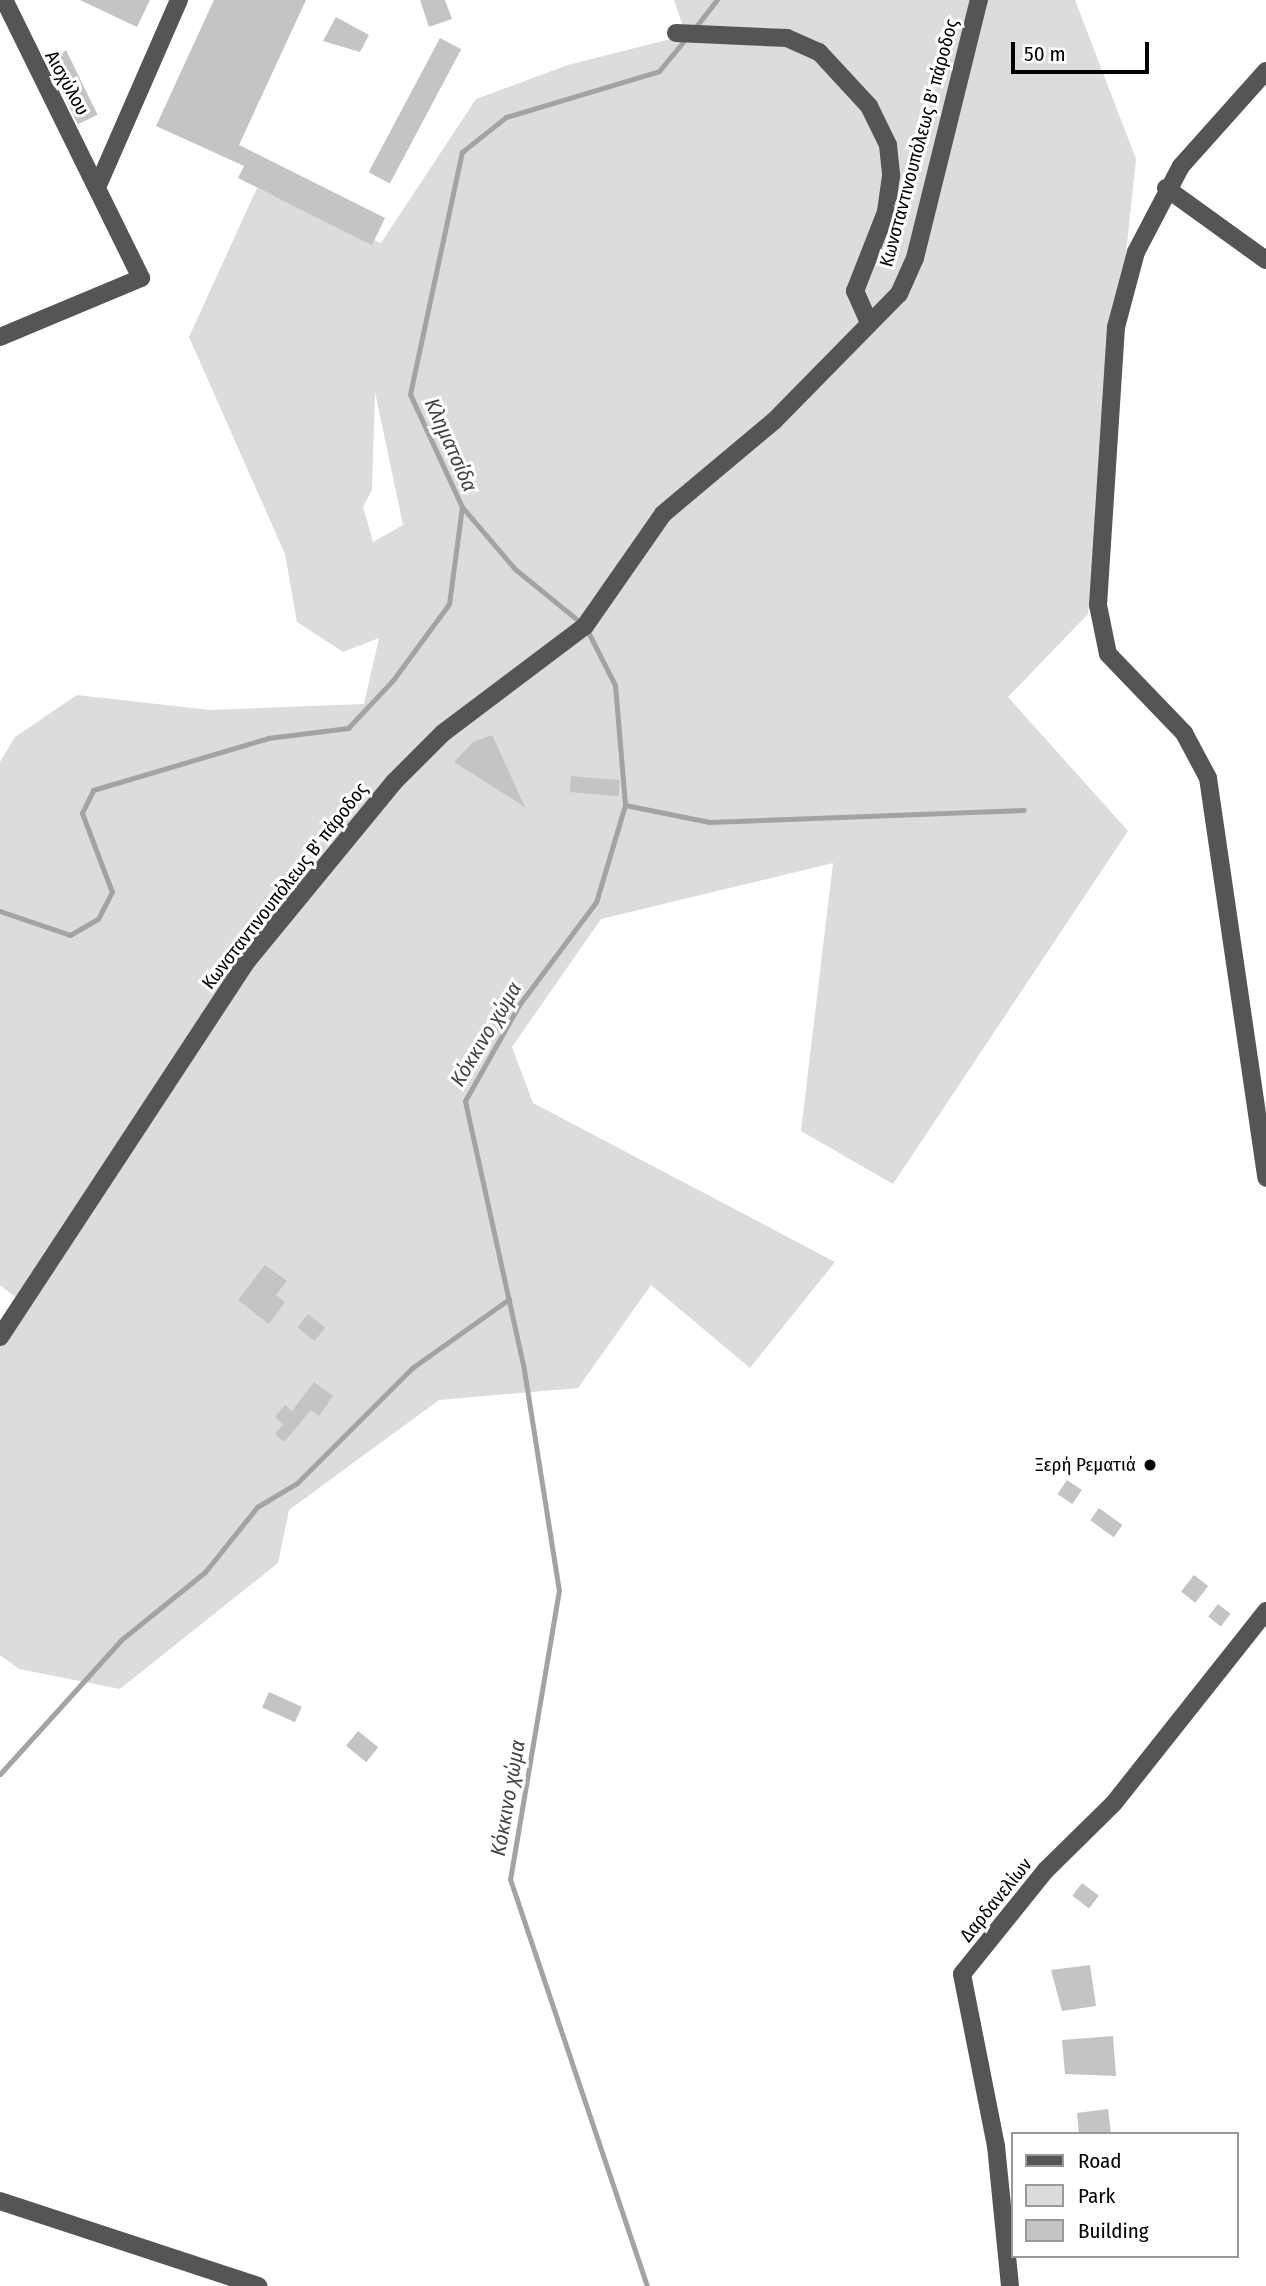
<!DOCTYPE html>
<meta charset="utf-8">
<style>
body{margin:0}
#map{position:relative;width:1266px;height:2286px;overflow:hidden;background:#fff;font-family:"Fira Sans Condensed",sans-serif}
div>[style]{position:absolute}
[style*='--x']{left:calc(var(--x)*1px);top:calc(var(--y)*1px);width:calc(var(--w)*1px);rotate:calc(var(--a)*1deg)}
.green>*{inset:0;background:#dcdcdc}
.stream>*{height:5px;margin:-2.5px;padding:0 2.5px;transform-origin:2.5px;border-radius:2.5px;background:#a3a3a3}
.building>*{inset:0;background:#c4c4c4;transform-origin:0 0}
.minor>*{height:18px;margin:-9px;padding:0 9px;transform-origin:9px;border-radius:9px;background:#555}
.dots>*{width:19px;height:19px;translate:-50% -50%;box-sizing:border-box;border:4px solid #fff;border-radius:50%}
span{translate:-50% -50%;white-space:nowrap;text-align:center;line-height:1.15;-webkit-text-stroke:6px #fff;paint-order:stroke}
.street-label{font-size:19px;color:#000}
.poi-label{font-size:19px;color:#000}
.right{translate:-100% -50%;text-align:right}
.water-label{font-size:21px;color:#444;font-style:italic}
.legend{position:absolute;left:1011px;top:2132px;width:228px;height:126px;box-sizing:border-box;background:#fff;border:2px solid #999;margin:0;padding:9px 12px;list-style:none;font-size:21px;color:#000}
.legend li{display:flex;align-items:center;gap:14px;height:35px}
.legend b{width:35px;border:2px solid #999}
.scale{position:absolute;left:1011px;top:42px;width:138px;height:32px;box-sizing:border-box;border:4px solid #000;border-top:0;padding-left:9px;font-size:21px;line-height:24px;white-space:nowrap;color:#000;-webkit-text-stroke:5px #fff;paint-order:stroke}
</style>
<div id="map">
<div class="green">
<i style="clip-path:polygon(evenodd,674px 0,1075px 0,1136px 159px,1088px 614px,1008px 697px,1128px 831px,893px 1184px,801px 1131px,833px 863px,601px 919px,512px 1047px,533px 1103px,835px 1262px,750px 1368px,651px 1285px,578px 1388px,439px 1400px,289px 1510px,278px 1563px,120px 1689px,19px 1669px,0 1655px,0 1346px,23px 1303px,0 1285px,0 762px,15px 737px,77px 695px,210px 710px,364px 704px,379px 638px,343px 652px,297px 622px,285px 554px,189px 337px,257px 188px,381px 243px,476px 99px,568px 65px,686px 35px,674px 0,375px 392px,403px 525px,373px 542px,363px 507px,372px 490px,375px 392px)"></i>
</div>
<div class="stream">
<i style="--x:694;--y:29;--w:37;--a:-52"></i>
<i style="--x:462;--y:507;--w:82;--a:49.5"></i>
<i style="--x:515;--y:569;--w:90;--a:39.2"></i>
<i style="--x:585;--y:626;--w:66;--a:63"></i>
<i style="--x:615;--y:685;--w:120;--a:85.2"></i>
<i style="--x:625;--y:805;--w:101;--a:106.6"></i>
<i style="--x:596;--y:902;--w:129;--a:126.8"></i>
<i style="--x:519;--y:1005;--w:110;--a:119.4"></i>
<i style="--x:465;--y:1101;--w:275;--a:77.6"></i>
<i style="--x:524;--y:1370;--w:223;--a:81"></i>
<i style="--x:559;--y:1590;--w:293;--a:99.6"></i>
<i style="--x:510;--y:1879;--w:429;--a:71.4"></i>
<i style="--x:625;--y:805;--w:86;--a:11.4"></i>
<i style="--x:709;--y:822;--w:315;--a:-2.2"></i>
<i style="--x:0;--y:911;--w:74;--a:18.9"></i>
<i style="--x:70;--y:935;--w:32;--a:-30"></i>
<i style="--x:98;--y:919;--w:30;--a:-63"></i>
<i style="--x:112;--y:892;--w:85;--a:-110.8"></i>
<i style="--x:82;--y:813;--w:25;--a:-64"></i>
<i style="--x:93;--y:790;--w:183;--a:-16.5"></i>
<i style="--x:268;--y:738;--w:81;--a:-7.1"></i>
<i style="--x:348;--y:728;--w:66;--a:-46.8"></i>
<i style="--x:393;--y:680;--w:94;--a:-53.6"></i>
<i style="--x:449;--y:604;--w:98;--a:-82.4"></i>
<i style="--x:462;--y:507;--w:124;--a:-114.7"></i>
<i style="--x:410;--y:394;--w:248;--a:-77.9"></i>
<i style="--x:462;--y:152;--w:56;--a:-38.5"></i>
<i style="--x:506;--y:117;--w:160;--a:-16.7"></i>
<i style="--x:659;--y:71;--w:44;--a:-50.5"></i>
<i style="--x:0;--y:1774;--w:181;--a:-47.9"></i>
<i style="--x:121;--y:1640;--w:108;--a:-39"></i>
<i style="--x:205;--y:1572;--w:83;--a:-51.3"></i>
<i style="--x:257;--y:1507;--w:47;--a:-31"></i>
<i style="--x:297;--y:1483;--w:163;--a:-45"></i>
<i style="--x:412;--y:1368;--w:119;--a:-35.4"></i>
</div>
<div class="building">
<i style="clip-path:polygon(80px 0,150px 0,137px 27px)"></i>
<i style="clip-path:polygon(214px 0,306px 0,239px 145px,385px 218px,372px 245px,238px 178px,244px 166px,156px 126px)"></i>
<i style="clip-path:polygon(420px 0,445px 0,452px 19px,429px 27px)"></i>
<i style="clip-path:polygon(336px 17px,369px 35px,360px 52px,323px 41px)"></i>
<i style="left:440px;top:38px;width:24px;height:152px;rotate:28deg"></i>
<i style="left:66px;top:50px;width:72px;height:22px;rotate:64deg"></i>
<i style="clip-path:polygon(492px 735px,525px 807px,454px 762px,473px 742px)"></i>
<i style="left:571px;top:776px;width:49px;height:16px;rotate:5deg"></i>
<i style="clip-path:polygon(265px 1265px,287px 1281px,276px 1295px,285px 1302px,269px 1324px,238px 1300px)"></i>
<i style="left:308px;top:1314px;width:22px;height:17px;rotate:39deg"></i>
<i style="clip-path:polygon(314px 1382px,333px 1396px,319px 1416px,311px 1410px,284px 1442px,275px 1434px,283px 1424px,275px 1417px,285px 1405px,292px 1411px)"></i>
<i style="left:1067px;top:1480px;width:18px;height:17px;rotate:34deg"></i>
<i style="left:1099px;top:1508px;width:29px;height:15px;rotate:36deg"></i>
<i style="left:1194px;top:1575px;width:18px;height:21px;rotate:38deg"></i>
<i style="left:1218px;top:1604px;width:16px;height:16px;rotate:38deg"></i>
<i style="left:269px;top:1692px;width:36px;height:17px;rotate:24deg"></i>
<i style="left:358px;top:1731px;width:26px;height:19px;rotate:39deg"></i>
<i style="left:1082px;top:1883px;width:21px;height:16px;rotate:37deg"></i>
<i style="clip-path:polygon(1090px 1965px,1096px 2006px,1062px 2011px,1051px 1970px)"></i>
<i style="clip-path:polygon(1113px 2036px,1116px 2076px,1065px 2074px,1062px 2040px)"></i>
<i style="clip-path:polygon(1108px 2109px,1111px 2134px,1079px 2134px,1077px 2113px)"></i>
</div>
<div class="minor">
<i style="--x:676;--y:33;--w:111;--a:2.6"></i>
<i style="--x:787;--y:38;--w:35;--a:24"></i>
<i style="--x:819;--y:52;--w:74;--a:47.2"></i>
<i style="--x:869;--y:106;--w:43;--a:64"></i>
<i style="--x:888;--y:145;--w:31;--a:84"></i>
<i style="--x:891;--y:176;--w:36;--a:98"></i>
<i style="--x:886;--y:212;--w:85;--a:111.4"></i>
<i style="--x:855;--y:291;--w:35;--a:66"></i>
<i style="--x:1266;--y:71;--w:127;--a:131.8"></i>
<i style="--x:1181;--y:166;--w:97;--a:117.6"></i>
<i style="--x:1136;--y:252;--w:78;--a:104.9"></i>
<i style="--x:1116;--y:327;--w:279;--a:93.7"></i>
<i style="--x:1098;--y:605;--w:50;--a:78.5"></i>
<i style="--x:1108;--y:654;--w:110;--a:46.1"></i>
<i style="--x:1184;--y:733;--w:51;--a:61.9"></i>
<i style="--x:1208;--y:778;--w:404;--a:81.7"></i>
<i style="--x:99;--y:183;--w:200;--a:-66.4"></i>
<i style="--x:1166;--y:188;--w:123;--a:35.8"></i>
<i style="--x:0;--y:337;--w:153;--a:-22.7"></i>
<i style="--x:141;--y:278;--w:310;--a:-116.2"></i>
<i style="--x:0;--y:1337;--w:450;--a:-56.7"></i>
<i style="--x:247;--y:961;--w:232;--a:-50.6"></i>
<i style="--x:394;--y:782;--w:69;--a:-45"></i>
<i style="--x:443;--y:733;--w:178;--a:-37"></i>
<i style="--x:585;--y:626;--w:136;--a:-55.1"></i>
<i style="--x:663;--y:514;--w:145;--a:-40"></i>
<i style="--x:774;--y:421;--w:178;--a:-45.5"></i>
<i style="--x:899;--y:294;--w:39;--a:-66"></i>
<i style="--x:915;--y:258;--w:266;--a:-76.1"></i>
<i style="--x:0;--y:2201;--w:272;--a:18.2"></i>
<i style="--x:1010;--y:2286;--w:141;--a:-95.7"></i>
<i style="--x:996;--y:2146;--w:175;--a:-101.2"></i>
<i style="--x:962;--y:1974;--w:134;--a:-51.1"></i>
<i style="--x:1046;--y:1870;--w:95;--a:-44.6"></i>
<i style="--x:1114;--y:1803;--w:245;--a:-51.6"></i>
</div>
<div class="dots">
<i style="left:1150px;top:1465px;background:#000"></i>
</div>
<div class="street-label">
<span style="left:67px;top:83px;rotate:61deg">Αισχύλου</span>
<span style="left:919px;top:143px;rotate:-75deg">Κωνσταντινουπόλεως Β' πάροδος</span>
<span style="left:285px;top:886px;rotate:-52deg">Κωνσταντινουπόλεως Β' πάροδος</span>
<span style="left:996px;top:1900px;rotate:-51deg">Δαρδανελίων</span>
</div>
<div class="poi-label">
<span class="right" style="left:1136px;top:1465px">Ξερή Ρεματιά</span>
</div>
<div class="water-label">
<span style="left:451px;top:445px;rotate:66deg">Κληματσίδα</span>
<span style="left:486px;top:1034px;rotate:-59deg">Κόκκινο χώμα</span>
<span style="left:508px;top:1798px;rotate:-80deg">Κόκκινο χώμα</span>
</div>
<ul class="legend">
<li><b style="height:9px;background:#555"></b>Road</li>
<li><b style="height:19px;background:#dcdcdc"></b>Park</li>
<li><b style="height:19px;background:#c4c4c4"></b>Building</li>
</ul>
<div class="scale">50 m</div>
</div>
